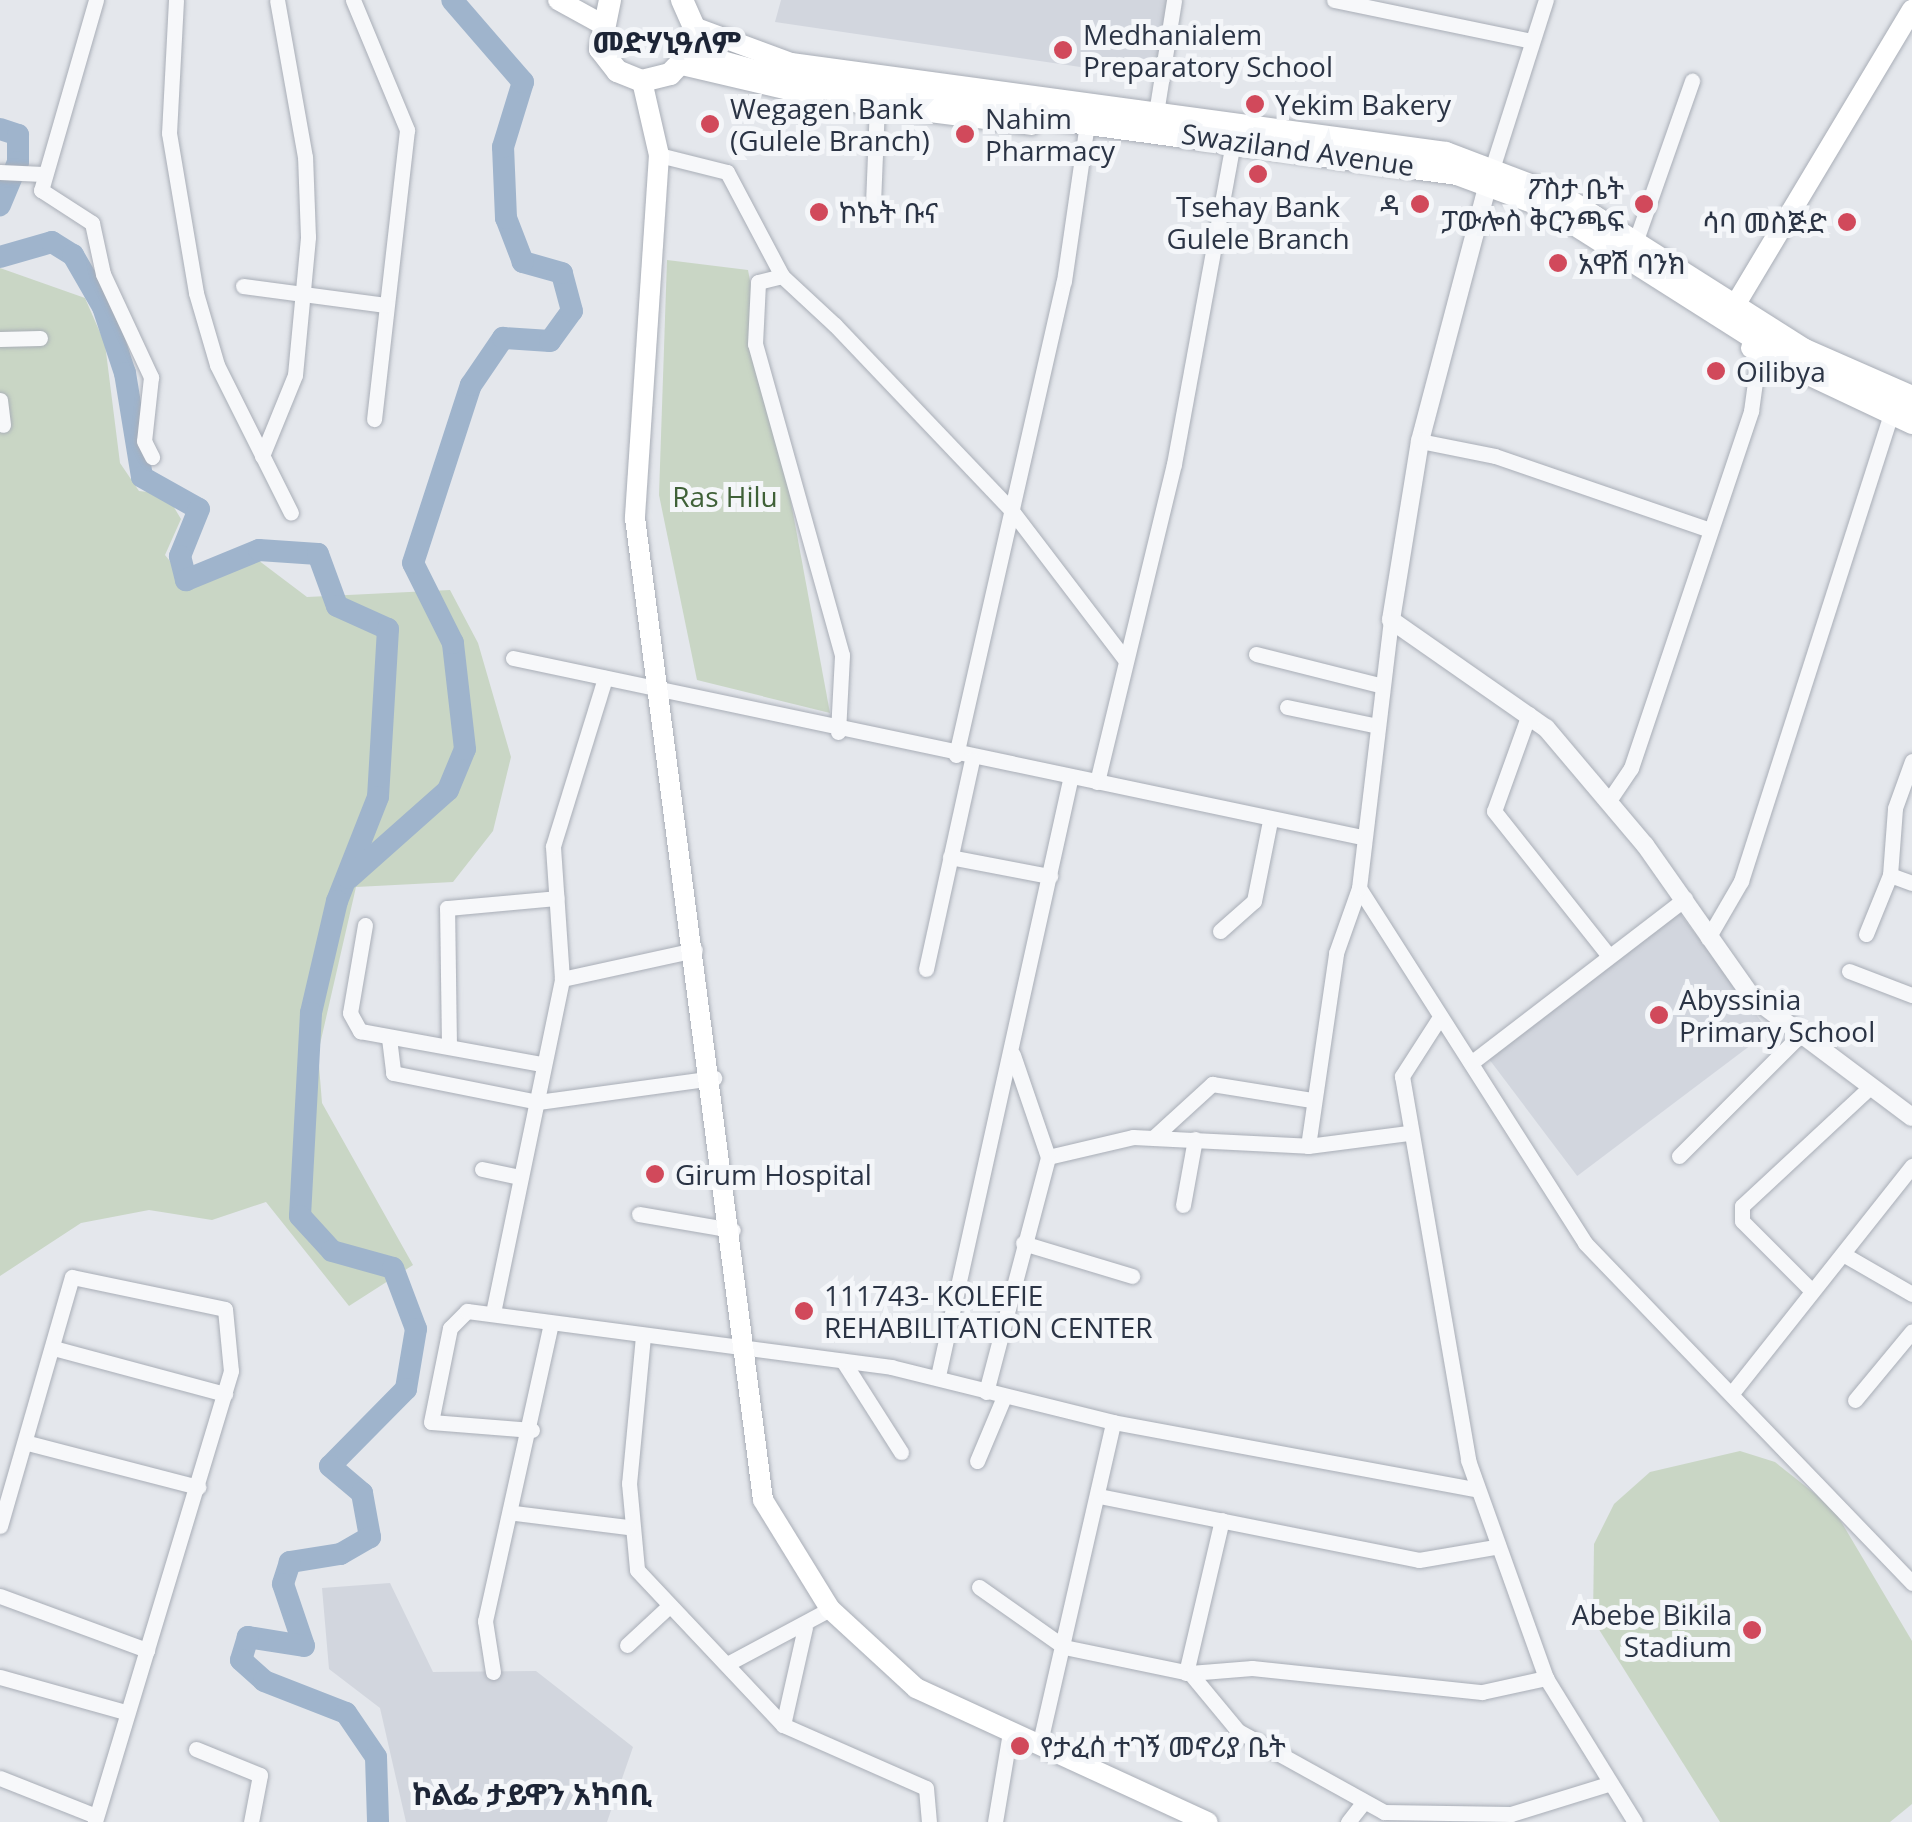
<!DOCTYPE html>
<meta charset="utf-8">
<style>
body{margin:0}
#map{position:relative;width:1912px;height:1822px;overflow:hidden;background:#e4e7ec;font-family:"Open Sans","Noto Sans Ethiopic",sans-serif}
div>[style]{position:absolute}
[style*='--x']{left:calc(var(--x)*1px);top:calc(var(--y)*1px);width:calc(var(--w)*1px);rotate:calc(var(--a)*1deg)}
.built>*{inset:0;background:#d2d6de;transform-origin:0 0}
.green>*{inset:0;background:#c9d6c5}
.river>*{height:22px;margin:-11px;padding:0 11px;transform-origin:11px;border-radius:11px;background:#9fb4cc}
.roads{filter:drop-shadow(0 0 2px #a9aeb7) drop-shadow(0 0 2px #a9aeb7)}
.minor>*{height:15px;margin:-7.5px;padding:0 7.5px;transform-origin:7.5px;border-radius:7.5px;background:#f7f8fa}
.tertiary>*{height:18px;margin:-9px;padding:0 9px;transform-origin:9px;border-radius:9px;background:#f7f8fa}
.secondary>*{height:20px;margin:-10px;padding:0 10px;transform-origin:10px;border-radius:10px;background:#fff}
.primary>*{height:22px;margin:-11px;padding:0 11px;transform-origin:11px;border-radius:11px;background:#fff}
.dots>*{width:28px;height:28px;translate:-50% -50%;box-sizing:border-box;border:5px solid #f4f6f9;border-radius:50%}
span{translate:-50% -50%;white-space:nowrap;text-align:center;line-height:1.15;-webkit-text-stroke:10px #f4f6f9;paint-order:stroke}
.poi-label{font-size:28px;color:#2b3445}
.left{translate:0 -50%;text-align:left}
.right{translate:-100% -50%;text-align:right}
.street-label{font-size:28px;color:#2b3445}
.park-label{font-size:28px;color:#3f6138}
.neighbourhood-label{font-size:30px;color:#1d2536;font-weight:700}
</style>
<div id="map">
<div class="built">
<i style="clip-path:polygon(781px 0,1172px 0,1155px 78px,775px 22px)"></i>
<i style="left:1675px;top:907px;width:156px;height:240px;rotate:53deg"></i>
<i style="clip-path:polygon(390px 1583px,433px 1672px,536px 1671px,633px 1747px,607px 1822px,406px 1822px,380px 1708px,329px 1669px,322px 1588px)"></i>
</div>
<div class="green">
<i style="clip-path:polygon(667px 260px,748px 270px,830px 713px,697px 680px,659px 495px)"></i>
<i style="clip-path:polygon(0 268px,85px 298px,105px 344px,120px 463px,139px 491px,166px 494px,181px 519px,165px 555px,190px 586px,258px 560px,307px 597px,450px 590px,478px 643px,511px 757px,493px 831px,453px 882px,356px 887px,318px 1053px,322px 1103px,413px 1265px,349px 1306px,266px 1202px,212px 1220px,149px 1210px,81px 1223px,0 1276px)"></i>
<i style="clip-path:polygon(1740px 1451px,1775px 1462px,1833px 1508px,1912px 1641px,1912px 1804px,1890px 1822px,1720px 1822px,1593px 1620px,1594px 1544px,1614px 1504px,1650px 1472px)"></i>
</div>
<div class="river">
<i style="--x:0;--y:129;--w:19;--a:18"></i>
<i style="--x:18;--y:135;--w:27;--a:90"></i>
<i style="--x:18;--y:162;--w:47;--a:112.7"></i>
<i style="--x:0;--y:257;--w:54;--a:-16.1"></i>
<i style="--x:52;--y:242;--w:25;--a:32"></i>
<i style="--x:73;--y:255;--w:60;--a:60"></i>
<i style="--x:103;--y:307;--w:70;--a:71.6"></i>
<i style="--x:125;--y:373;--w:105;--a:80.7"></i>
<i style="--x:142;--y:477;--w:65;--a:29.3"></i>
<i style="--x:199;--y:509;--w:51;--a:112"></i>
<i style="--x:180;--y:556;--w:25;--a:76"></i>
<i style="--x:186;--y:580;--w:79;--a:-22.3"></i>
<i style="--x:259;--y:550;--w:59;--a:3.9"></i>
<i style="--x:318;--y:554;--w:55;--a:69.9"></i>
<i style="--x:337;--y:606;--w:56;--a:24.3"></i>
<i style="--x:388;--y:629;--w:168;--a:93.4"></i>
<i style="--x:378;--y:797;--w:112;--a:111.5"></i>
<i style="--x:337;--y:901;--w:115;--a:103.1"></i>
<i style="--x:311;--y:1013;--w:203;--a:93.1"></i>
<i style="--x:300;--y:1216;--w:47;--a:47.6"></i>
<i style="--x:332;--y:1251;--w:63;--a:15.6"></i>
<i style="--x:393;--y:1268;--w:65;--a:69.3"></i>
<i style="--x:416;--y:1329;--w:61;--a:99.5"></i>
<i style="--x:406;--y:1389;--w:108;--a:134.6"></i>
<i style="--x:330;--y:1466;--w:42;--a:40.2"></i>
<i style="--x:362;--y:1493;--w:45;--a:79.7"></i>
<i style="--x:370;--y:1537;--w:34;--a:150"></i>
<i style="--x:340;--y:1554;--w:51;--a:170.9"></i>
<i style="--x:290;--y:1562;--w:23;--a:108"></i>
<i style="--x:283;--y:1584;--w:65;--a:71.3"></i>
<i style="--x:304;--y:1646;--w:57;--a:-170.9"></i>
<i style="--x:248;--y:1637;--w:24;--a:107"></i>
<i style="--x:241;--y:1660;--w:31;--a:42"></i>
<i style="--x:264;--y:1681;--w:88;--a:21.3"></i>
<i style="--x:346;--y:1713;--w:53;--a:55.7"></i>
<i style="--x:376;--y:1757;--w:65;--a:88.2"></i>
<i style="--x:349;--y:878;--w:132;--a:-41.6"></i>
<i style="--x:448;--y:790;--w:44;--a:-67.5"></i>
<i style="--x:465;--y:749;--w:107;--a:-96.5"></i>
<i style="--x:453;--y:643;--w:89;--a:-116.6"></i>
<i style="--x:413;--y:563;--w:187;--a:-72"></i>
<i style="--x:471;--y:385;--w:57;--a:-55.8"></i>
<i style="--x:503;--y:338;--w:47;--a:3.7"></i>
<i style="--x:550;--y:341;--w:37;--a:-54"></i>
<i style="--x:572;--y:311;--w:39;--a:-105"></i>
<i style="--x:562;--y:273;--w:41;--a:-164.2"></i>
<i style="--x:523;--y:262;--w:47;--a:-111.1"></i>
<i style="--x:506;--y:218;--w:71;--a:-92.4"></i>
<i style="--x:503;--y:147;--w:68;--a:-72.9"></i>
<i style="--x:523;--y:82;--w:108;--a:-130.9"></i>
</div>
<div class="roads">
<div class="minor">
<i style="--x:96;--y:0;--w:198;--a:106.1"></i>
<i style="--x:41;--y:190;--w:61;--a:32.9"></i>
<i style="--x:92;--y:223;--w:52;--a:77.8"></i>
<i style="--x:103;--y:274;--w:114;--a:65"></i>
<i style="--x:151;--y:377;--w:64;--a:96.2"></i>
<i style="--x:144;--y:441;--w:18;--a:63"></i>
<i style="--x:176;--y:0;--w:133;--a:93"></i>
<i style="--x:169;--y:133;--w:162;--a:80.4"></i>
<i style="--x:196;--y:293;--w:75;--a:73.7"></i>
<i style="--x:217;--y:365;--w:165;--a:63.4"></i>
<i style="--x:353;--y:0;--w:141;--a:67.4"></i>
<i style="--x:407;--y:130;--w:291;--a:96.5"></i>
<i style="--x:1334;--y:0;--w:202;--a:11.7"></i>
<i style="--x:1156;--y:113;--w:114;--a:-80.9"></i>
<i style="--x:659;--y:155;--w:70;--a:14"></i>
<i style="--x:727;--y:172;--w:118;--a:62.1"></i>
<i style="--x:0;--y:172;--w:43;--a:2.7"></i>
<i style="--x:1490;--y:175;--w:184;--a:-72.3"></i>
<i style="--x:873;--y:204;--w:98;--a:-87.7"></i>
<i style="--x:1636;--y:240;--w:169;--a:-70.6"></i>
<i style="--x:243;--y:286;--w:144;--a:7.6"></i>
<i style="--x:0;--y:339;--w:40;--a:-1.4"></i>
<i style="--x:0;--y:400;--w:25;--a:83"></i>
<i style="--x:1420;--y:441;--w:76;--a:11.3"></i>
<i style="--x:1495;--y:456;--w:224;--a:19"></i>
<i style="--x:262;--y:456;--w:87;--a:-67.8"></i>
<i style="--x:295;--y:375;--w:139;--a:-84.6"></i>
<i style="--x:308;--y:237;--w:80;--a:-92.1"></i>
<i style="--x:305;--y:157;--w:159;--a:-100.1"></i>
<i style="--x:1256;--y:654;--w:127;--a:14.1"></i>
<i style="--x:513;--y:658;--w:868;--a:11.91"></i>
<i style="--x:1287;--y:707;--w:88;--a:11.8"></i>
<i style="--x:1529;--y:714;--w:103;--a:109.8"></i>
<i style="--x:1494;--y:811;--w:184;--a:51.6"></i>
<i style="--x:838;--y:732;--w:77;--a:-87"></i>
<i style="--x:842;--y:655;--w:323;--a:-105.6"></i>
<i style="--x:755;--y:344;--w:62;--a:-87.2"></i>
<i style="--x:758;--y:282;--w:25;--a:-14"></i>
<i style="--x:782;--y:276;--w:72;--a:42.8"></i>
<i style="--x:835;--y:325;--w:257;--a:46.4"></i>
<i style="--x:1012;--y:511;--w:185;--a:52.7"></i>
<i style="--x:956;--y:755;--w:486;--a:-77.2"></i>
<i style="--x:1064;--y:281;--w:153;--a:-81.7"></i>
<i style="--x:1097;--y:782;--w:327;--a:-76.4"></i>
<i style="--x:1174;--y:464;--w:321;--a:-79.6"></i>
<i style="--x:1608;--y:802;--w:41;--a:-55.9"></i>
<i style="--x:1631;--y:768;--w:377;--a:-71.4"></i>
<i style="--x:1751;--y:411;--w:59;--a:-82.1"></i>
<i style="--x:950;--y:857;--w:102;--a:10.8"></i>
<i style="--x:1890;--y:875;--w:23;--a:20"></i>
<i style="--x:1359;--y:888;--w:421;--a:57.5"></i>
<i style="--x:1585;--y:1243;--w:472;--a:46.1"></i>
<i style="--x:365;--y:925;--w:89;--a:99.7"></i>
<i style="--x:350;--y:1013;--w:21;--a:61"></i>
<i style="--x:360;--y:1031;--w:185;--a:10.3"></i>
<i style="--x:1220;--y:931;--w:45;--a:-41.4"></i>
<i style="--x:1254;--y:901;--w:82;--a:-78.7"></i>
<i style="--x:1866;--y:934;--w:64;--a:-67.9"></i>
<i style="--x:1890;--y:875;--w:67;--a:-85.7"></i>
<i style="--x:1895;--y:808;--w:50;--a:-70.1"></i>
<i style="--x:1708;--y:938;--w:66;--a:-59.9"></i>
<i style="--x:1741;--y:881;--w:488;--a:-72.2"></i>
<i style="--x:926;--y:969;--w:214;--a:-77.6"></i>
<i style="--x:1849;--y:971;--w:67;--a:20.9"></i>
<i style="--x:562;--y:979;--w:136;--a:-12.3"></i>
<i style="--x:1438;--y:1020;--w:67;--a:122.7"></i>
<i style="--x:1402;--y:1076;--w:390;--a:80.2"></i>
<i style="--x:1468;--y:1460;--w:232;--a:70.3"></i>
<i style="--x:1546;--y:1678;--w:169;--a:58.3"></i>
<i style="--x:389;--y:1038;--w:35;--a:83"></i>
<i style="--x:393;--y:1073;--w:148;--a:11.3"></i>
<i style="--x:538;--y:1102;--w:178;--a:-7.8"></i>
<i style="--x:449;--y:1046;--w:138;--a:-90.8"></i>
<i style="--x:447;--y:908;--w:110;--a:-5.2"></i>
<i style="--x:1471;--y:1063;--w:270;--a:-37.5"></i>
<i style="--x:1154;--y:1137;--w:79;--a:-42.4"></i>
<i style="--x:1212;--y:1084;--w:101;--a:9.1"></i>
<i style="--x:1308;--y:1146;--w:195;--a:-81.7"></i>
<i style="--x:1336;--y:953;--w:69;--a:-70.5"></i>
<i style="--x:1359;--y:888;--w:270;--a:-83.2"></i>
<i style="--x:1679;--y:1156;--w:167;--a:-45"></i>
<i style="--x:1048;--y:1157;--w:87;--a:-13.2"></i>
<i style="--x:1133;--y:1137;--w:175;--a:2.9"></i>
<i style="--x:1308;--y:1146;--w:101;--a:-7.4"></i>
<i style="--x:482;--y:1169;--w:39;--a:12"></i>
<i style="--x:1183;--y:1205;--w:67;--a:-79.7"></i>
<i style="--x:639;--y:1214;--w:95;--a:9.7"></i>
<i style="--x:1023;--y:1243;--w:114;--a:16.8"></i>
<i style="--x:1848;--y:1257;--w:74;--a:30"></i>
<i style="--x:1812;--y:1291;--w:99;--a:-135"></i>
<i style="--x:1742;--y:1221;--w:15;--a:-90"></i>
<i style="--x:1742;--y:1206;--w:175;--a:-42.9"></i>
<i style="--x:494;--y:1308;--w:336;--a:-78.3"></i>
<i style="--x:562;--y:979;--w:133;--a:-93.9"></i>
<i style="--x:553;--y:846;--w:176;--a:-72.8"></i>
<i style="--x:643;--y:1336;--w:148;--a:95.4"></i>
<i style="--x:629;--y:1483;--w:87;--a:84.7"></i>
<i style="--x:637;--y:1570;--w:213;--a:46.7"></i>
<i style="--x:783;--y:1725;--w:156;--a:23.8"></i>
<i style="--x:926;--y:1788;--w:34;--a:85"></i>
<i style="--x:57;--y:1349;--w:174;--a:15"></i>
<i style="--x:843;--y:1361;--w:108;--a:57.5"></i>
<i style="--x:938;--y:1376;--w:610;--a:-77.51"></i>
<i style="--x:986;--y:1392;--w:243;--a:-75.2"></i>
<i style="--x:1048;--y:1157;--w:108;--a:-108.9"></i>
<i style="--x:1732;--y:1393;--w:290;--a:-51.6"></i>
<i style="--x:1855;--y:1400;--w:89;--a:-50.4"></i>
<i style="--x:532;--y:1430;--w:101;--a:-175.5"></i>
<i style="--x:431;--y:1422;--w:96;--a:-78.6"></i>
<i style="--x:450;--y:1328;--w:24;--a:-45"></i>
<i style="--x:467;--y:1311;--w:428;--a:7.5"></i>
<i style="--x:891;--y:1367;--w:229;--a:13.9"></i>
<i style="--x:1113;--y:1422;--w:368;--a:10.5"></i>
<i style="--x:28;--y:1443;--w:176;--a:14.5"></i>
<i style="--x:977;--y:1461;--w:67;--a:-67.2"></i>
<i style="--x:1099;--y:1496;--w:326;--a:11.3"></i>
<i style="--x:1419;--y:1560;--w:76;--a:-9.8"></i>
<i style="--x:515;--y:1513;--w:114;--a:7.1"></i>
<i style="--x:0;--y:1526;--w:259;--a:-73.9"></i>
<i style="--x:72;--y:1277;--w:156;--a:11.8"></i>
<i style="--x:225;--y:1309;--w:62;--a:84.5"></i>
<i style="--x:231;--y:1371;--w:471;--a:106.8"></i>
<i style="--x:979;--y:1587;--w:104;--a:35.2"></i>
<i style="--x:1064;--y:1647;--w:129;--a:11.7"></i>
<i style="--x:1190;--y:1673;--w:62;--a:-4.6"></i>
<i style="--x:1252;--y:1668;--w:231;--a:6"></i>
<i style="--x:1482;--y:1692;--w:66;--a:-12.3"></i>
<i style="--x:0;--y:1596;--w:157;--a:20.2"></i>
<i style="--x:627;--y:1645;--w:54;--a:-42.8"></i>
<i style="--x:727;--y:1664;--w:117;--a:-28.1"></i>
<i style="--x:493;--y:1672;--w:52;--a:-98.9"></i>
<i style="--x:485;--y:1621;--w:305;--a:-77.5"></i>
<i style="--x:1186;--y:1673;--w:157;--a:-76.8"></i>
<i style="--x:1190;--y:1673;--w:75;--a:50.4"></i>
<i style="--x:1238;--y:1731;--w:167;--a:29"></i>
<i style="--x:1384;--y:1812;--w:127;--a:0.9"></i>
<i style="--x:1511;--y:1814;--w:102;--a:-17.2"></i>
<i style="--x:0;--y:1677;--w:130;--a:15.6"></i>
<i style="--x:783;--y:1725;--w:100;--a:-77.3"></i>
<i style="--x:1040;--y:1742;--w:328;--a:-77.1"></i>
<i style="--x:196;--y:1749;--w:69;--a:22.1"></i>
<i style="--x:260;--y:1775;--w:48;--a:100.8"></i>
<i style="--x:0;--y:1778;--w:103;--a:21.6"></i>
<i style="--x:995;--y:1822;--w:91;--a:-80.5"></i>
<i style="--x:1348;--y:1822;--w:24;--a:-52"></i>
</div>
<div class="tertiary">
<i style="--x:1490;--y:176;--w:274;--a:104.8"></i>
<i style="--x:1420;--y:441;--w:181;--a:99.2"></i>
<i style="--x:1391;--y:620;--w:189;--a:34.9"></i>
<i style="--x:1546;--y:728;--w:153;--a:49.8"></i>
<i style="--x:1645;--y:845;--w:186;--a:54.9"></i>
<i style="--x:1752;--y:997;--w:200;--a:36.9"></i>
</div>
<div class="secondary">
<i style="--x:558;--y:0;--w:46;--a:28.8"></i>
<i style="--x:694;--y:27;--w:103;--a:20.4"></i>
<i style="--x:791;--y:63;--w:661;--a:7.74"></i>
<i style="--x:1446;--y:152;--w:129;--a:20.8"></i>
<i style="--x:1567;--y:198;--w:282;--a:32.4"></i>
<i style="--x:1805;--y:349;--w:117;--a:23.7"></i>
<i style="--x:682;--y:65;--w:136;--a:13.2"></i>
<i style="--x:642;--y:81;--w:76;--a:77.1"></i>
<i style="--x:659;--y:155;--w:364;--a:93.8"></i>
<i style="--x:635;--y:518;--w:990;--a:82.57"></i>
<i style="--x:763;--y:1500;--w:128;--a:58.4"></i>
<i style="--x:830;--y:1609;--w:117;--a:42.6"></i>
<i style="--x:916;--y:1688;--w:321;--a:24.7"></i>
<i style="--x:858;--y:103;--w:175;--a:7.2"></i>
<i style="--x:1728;--y:317;--w:358;--a:-59.1"></i>
<i style="--x:1751;--y:348;--w:178;--a:25.3"></i>
</div>
<div class="primary">
<i style="--x:610;--y:0;--w:50;--a:101.5"></i>
<i style="--x:600;--y:49;--w:28;--a:52"></i>
<i style="--x:617;--y:71;--w:27;--a:22"></i>
<i style="--x:642;--y:81;--w:29;--a:-14"></i>
<i style="--x:670;--y:74;--w:29;--a:-46"></i>
<i style="--x:690;--y:53;--w:26;--a:-81"></i>
<i style="--x:694;--y:27;--w:30;--a:-114"></i>
<i style="--x:690;--y:53;--w:123;--a:15.5"></i>
<i style="--x:809;--y:86;--w:654;--a:7.73"></i>
<i style="--x:1457;--y:174;--w:98;--a:20.3"></i>
<i style="--x:1549;--y:208;--w:250;--a:32.4"></i>
<i style="--x:1760;--y:342;--w:168;--a:25.3"></i>
</div>
</div>
<div class="dots">
<i style="left:1063px;top:50px;background:#d1495b"></i>
<i style="left:1255px;top:104px;background:#d1495b"></i>
<i style="left:710px;top:124px;background:#d1495b"></i>
<i style="left:965px;top:134px;background:#d1495b"></i>
<i style="left:1258px;top:174px;background:#d1495b"></i>
<i style="left:1420px;top:204px;background:#d1495b"></i>
<i style="left:1644px;top:204px;background:#d1495b"></i>
<i style="left:819px;top:212px;background:#d1495b"></i>
<i style="left:1847px;top:222px;background:#d1495b"></i>
<i style="left:1558px;top:263px;background:#d1495b"></i>
<i style="left:1716px;top:371px;background:#d1495b"></i>
<i style="left:1659px;top:1015px;background:#d1495b"></i>
<i style="left:655px;top:1174px;background:#d1495b"></i>
<i style="left:804px;top:1311px;background:#d1495b"></i>
<i style="left:1752px;top:1630px;background:#d1495b"></i>
<i style="left:1020px;top:1746px;background:#d1495b"></i>
</div>
<div class="poi-label">
<span class="left" style="left:1083px;top:50px">Medhanialem<br>Preparatory School</span>
<span class="left" style="left:1275px;top:104px">Yekim Bakery</span>
<span class="left" style="left:730px;top:124px">Wegagen Bank<br>(Gulele Branch)</span>
<span class="left" style="left:985px;top:134px">Nahim<br>Pharmacy</span>
<span class="right" style="left:1624px;top:204px">ፖስታ ቤት<br>ፓውሎስ ቅርንጫፍ</span>
<span class="right" style="left:1400px;top:204px">ዳ</span>
<span style="left:1258px;top:222px">Tsehay Bank<br>Gulele Branch</span>
<span class="left" style="left:839px;top:212px">ኮኬት ቡና</span>
<span class="right" style="left:1827px;top:222px">ሳባ መስጅድ</span>
<span class="left" style="left:1578px;top:263px">አዋሽ ባንክ</span>
<span class="left" style="left:1736px;top:371px">Oilibya</span>
<span class="left" style="left:1679px;top:1015px">Abyssinia<br>Primary School</span>
<span class="left" style="left:675px;top:1174px">Girum Hospital</span>
<span class="left" style="left:824px;top:1311px">111743- KOLEFIE<br>REHABILITATION CENTER</span>
<span class="right" style="left:1732px;top:1630px">Abebe Bikila<br>Stadium</span>
<span class="left" style="left:1040px;top:1746px">የታፈሰ ተገኝ መኖሪያ ቤት</span>
</div>
<div class="street-label">
<span style="left:1298px;top:149px;rotate:8deg">Swaziland Avenue</span>
</div>
<div class="park-label">
<span style="left:725px;top:496px">Ras Hilu</span>
</div>
<div class="neighbourhood-label">
<span style="left:667px;top:42px">መድሃኒዓለም</span>
<span style="left:532px;top:1794px">ኮልፌ ታይዋን አካባቢ</span>
</div>
</div>
